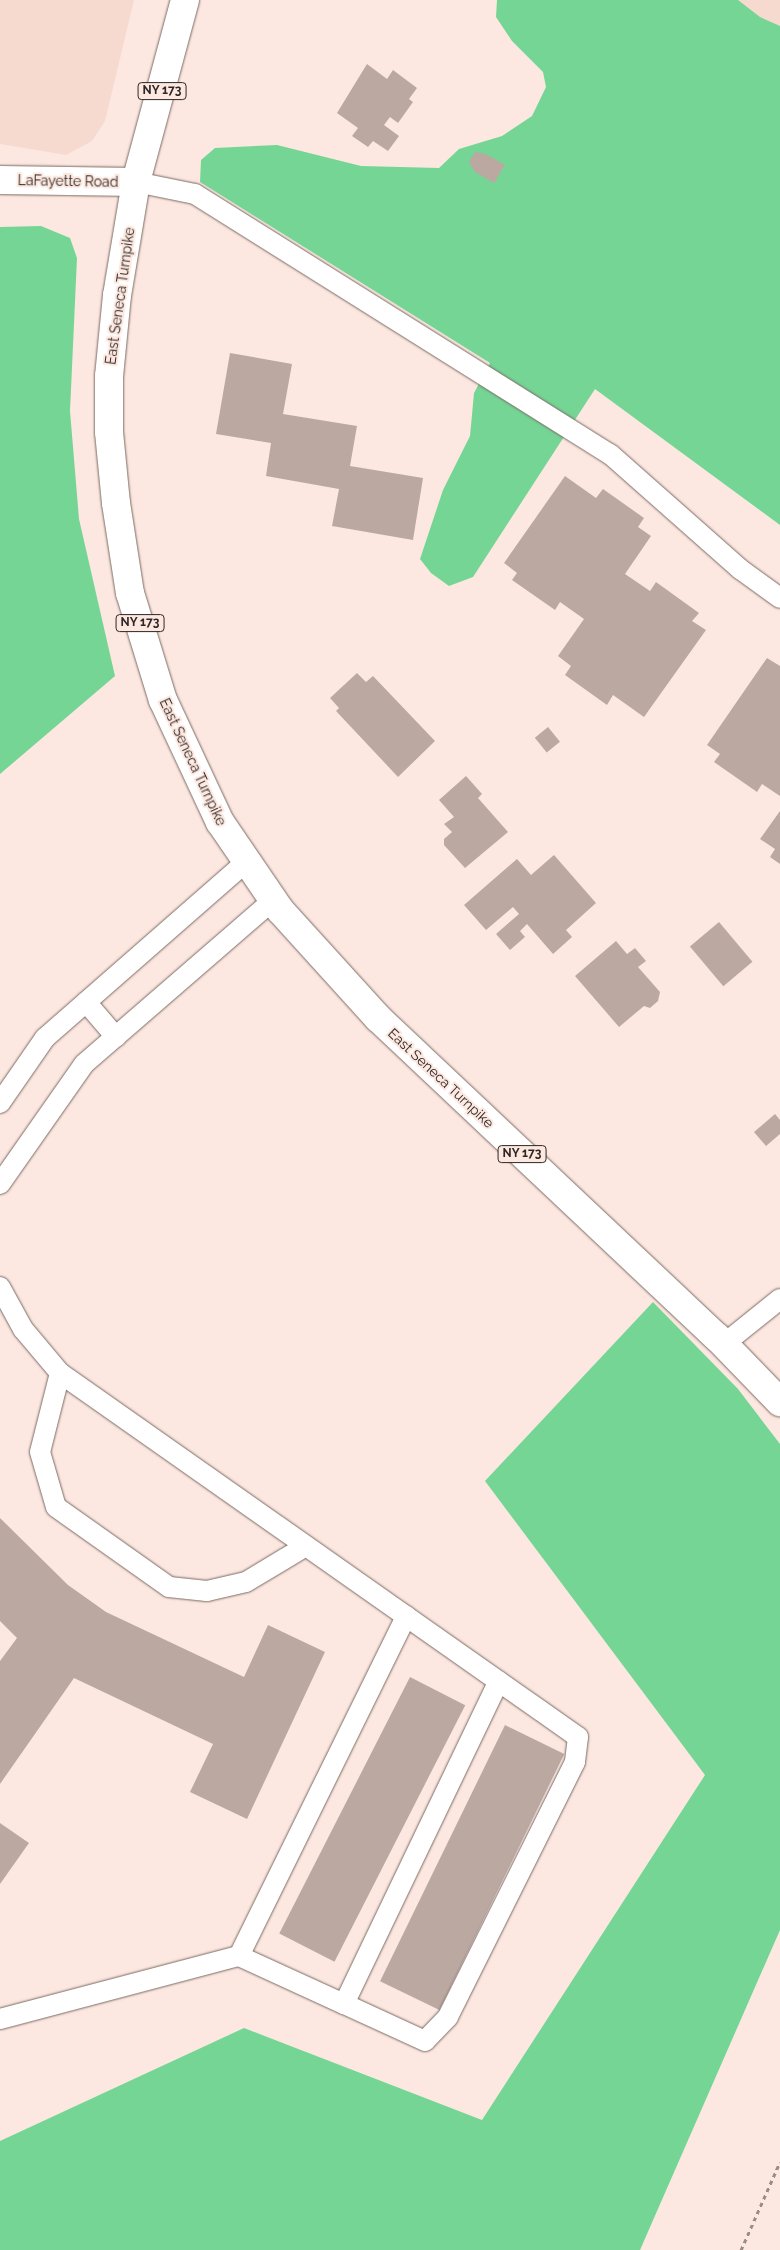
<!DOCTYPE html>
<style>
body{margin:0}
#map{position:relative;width:780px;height:2250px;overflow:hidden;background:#fce8e0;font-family:Raleway,sans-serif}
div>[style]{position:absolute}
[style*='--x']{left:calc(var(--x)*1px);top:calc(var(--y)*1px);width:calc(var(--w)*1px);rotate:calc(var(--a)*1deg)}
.built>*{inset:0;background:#f6dacf}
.forest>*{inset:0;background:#75d595}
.building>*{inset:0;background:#bba9a1;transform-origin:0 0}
.path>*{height:3px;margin-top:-1.5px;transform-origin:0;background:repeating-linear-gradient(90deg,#998b85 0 4px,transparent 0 8px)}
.roads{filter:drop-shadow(0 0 1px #7b6a63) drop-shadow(0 0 1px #7b6a63)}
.service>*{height:20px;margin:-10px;padding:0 10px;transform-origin:10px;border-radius:10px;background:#fff}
.tertiary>*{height:28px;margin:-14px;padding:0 14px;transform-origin:14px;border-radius:14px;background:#fff}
.primary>*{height:28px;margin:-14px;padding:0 14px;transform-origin:14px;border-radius:14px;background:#fff}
span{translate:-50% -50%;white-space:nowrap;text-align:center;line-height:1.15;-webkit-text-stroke:4px #fce8e0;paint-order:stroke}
.shield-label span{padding:1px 4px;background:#fce8e0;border:1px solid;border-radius:4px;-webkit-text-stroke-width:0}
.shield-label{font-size:12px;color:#2e2623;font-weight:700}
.street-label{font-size:14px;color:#2e2623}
</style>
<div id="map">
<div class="built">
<i style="clip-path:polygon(0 0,134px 0,105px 121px,92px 141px,66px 155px,0 144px)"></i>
<i style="clip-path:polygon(695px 0,780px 0,780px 50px)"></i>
</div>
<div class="forest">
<i style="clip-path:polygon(497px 0,738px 0,760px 17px,780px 26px,780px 525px,595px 389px,473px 577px,449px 586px,431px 573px,420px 559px,443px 490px,470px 436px,474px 393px,490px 363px,200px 182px,201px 160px,215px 148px,277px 145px,361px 166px,439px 168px,459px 149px,502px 136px,532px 116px,546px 87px,543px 72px,512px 41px,496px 17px)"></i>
<i style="clip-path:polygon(41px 226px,70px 238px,77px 258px,70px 411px,79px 519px,115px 676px,0 774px,0 227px)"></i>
<i style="clip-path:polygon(653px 1302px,738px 1389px,780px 1444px,780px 1930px,640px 2250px,0 2250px,0 2141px,244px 2028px,482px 2120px,705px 1775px,485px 1481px)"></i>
</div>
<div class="building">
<i style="clip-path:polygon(367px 64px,387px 79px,393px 70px,417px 88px,409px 99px,413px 102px,398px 123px,390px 117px,384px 125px,399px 136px,388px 151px,373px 141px,368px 147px,352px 136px,358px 128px,337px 113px)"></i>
<i style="clip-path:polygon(475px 152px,486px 154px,505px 165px,494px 183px,475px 172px,469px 162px)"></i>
<i style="clip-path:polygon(230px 353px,292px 364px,283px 414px,357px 426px,350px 466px,423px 478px,413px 540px,332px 526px,339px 489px,266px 476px,271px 443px,216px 434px)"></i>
<i style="clip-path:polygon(565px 476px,596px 498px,603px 489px,644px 518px,638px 527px,651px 536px,625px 574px,650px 591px,656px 582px,699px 613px,692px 621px,706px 630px,644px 717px,613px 695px,607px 705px,565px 675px,571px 666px,558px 656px,584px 619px,560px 602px,555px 610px,512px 580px,517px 573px,504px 563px)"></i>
<i style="clip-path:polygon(767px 658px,780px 666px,780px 796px,762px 784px,757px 792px,714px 762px,720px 754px,707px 745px)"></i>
<i style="clip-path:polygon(357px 673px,366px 682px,373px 676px,435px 741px,398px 777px,336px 711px,339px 708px,330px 698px)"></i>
<i style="left:548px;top:727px;width:19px;height:17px;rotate:51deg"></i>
<i style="clip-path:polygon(466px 776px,482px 794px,478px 798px,508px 832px,465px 868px,444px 845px,444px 839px,452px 832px,444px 824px,454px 817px,439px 800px)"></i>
<i style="clip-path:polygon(780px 811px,780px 864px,770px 857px,775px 849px,760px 839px)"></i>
<i style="clip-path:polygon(554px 855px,596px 903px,566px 930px,572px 937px,553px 954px,527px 924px,520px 931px,525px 937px,510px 950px,496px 934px,519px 914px,513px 907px,486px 930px,464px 905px,517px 859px,531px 875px)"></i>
<i style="left:719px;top:922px;width:52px;height:38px;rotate:50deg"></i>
<i style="clip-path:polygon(616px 941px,627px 954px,635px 948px,646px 961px,638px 967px,660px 992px,658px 1001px,650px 1008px,644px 1006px,619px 1027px,575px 976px)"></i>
<i style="clip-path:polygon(775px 1114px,780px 1120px,780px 1134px,766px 1146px,754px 1132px)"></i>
<i style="clip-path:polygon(0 1518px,68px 1585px,106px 1612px,244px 1677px,268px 1625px,325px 1652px,247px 1819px,190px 1792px,213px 1744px,74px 1678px,0 1784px,0 1661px,17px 1638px,0 1621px)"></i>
<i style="left:410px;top:1677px;width:62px;height:288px;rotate:27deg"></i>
<i style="left:505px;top:1725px;width:66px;height:285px;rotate:26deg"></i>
<i style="clip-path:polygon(0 1823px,29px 1843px,0 1884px)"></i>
</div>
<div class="path">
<i style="--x:741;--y:2250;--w:96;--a:-66.1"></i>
</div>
<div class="roads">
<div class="service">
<i style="--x:136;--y:182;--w:60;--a:11.5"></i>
<i style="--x:195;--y:194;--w:490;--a:32.1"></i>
<i style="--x:610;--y:454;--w:174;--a:41.5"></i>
<i style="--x:740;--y:569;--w:49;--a:35.9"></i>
<i style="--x:86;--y:1002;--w:46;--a:49.4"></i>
<i style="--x:0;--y:1103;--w:79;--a:-55.3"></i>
<i style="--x:45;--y:1038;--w:269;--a:-41.2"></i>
<i style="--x:0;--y:1184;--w:146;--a:-55"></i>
<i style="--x:84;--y:1064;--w:250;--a:-40.9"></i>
<i style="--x:0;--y:1287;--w:48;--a:61.3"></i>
<i style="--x:23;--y:1329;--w:57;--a:49.9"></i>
<i style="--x:60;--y:1373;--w:633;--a:35.1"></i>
<i style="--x:578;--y:1737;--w:25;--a:97"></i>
<i style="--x:575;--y:1762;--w:285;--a:116.5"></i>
<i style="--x:448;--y:2017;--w:33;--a:134"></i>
<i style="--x:425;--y:2041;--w:89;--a:-155.4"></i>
<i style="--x:724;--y:1344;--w:72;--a:-38.8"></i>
<i style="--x:60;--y:1373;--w:81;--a:104.2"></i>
<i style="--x:40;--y:1452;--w:57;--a:73.8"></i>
<i style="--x:56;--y:1507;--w:138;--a:35.3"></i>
<i style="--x:169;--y:1587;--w:38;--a:6"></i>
<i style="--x:207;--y:1591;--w:40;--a:-13"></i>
<i style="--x:246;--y:1582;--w:70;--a:-31"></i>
<i style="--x:239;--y:1956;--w:115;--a:24.6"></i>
<i style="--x:344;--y:2004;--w:358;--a:-64.4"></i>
<i style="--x:0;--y:2019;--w:247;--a:-14.8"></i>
<i style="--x:239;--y:1956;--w:379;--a:-63.8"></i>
</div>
<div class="tertiary">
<i style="--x:0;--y:180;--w:136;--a:0.8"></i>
</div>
<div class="primary">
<i style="--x:185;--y:0;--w:188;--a:105.1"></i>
<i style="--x:136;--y:182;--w:115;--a:99.5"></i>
<i style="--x:117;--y:295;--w:81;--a:95.6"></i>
<i style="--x:109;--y:376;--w:56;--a:90"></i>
<i style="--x:109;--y:432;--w:71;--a:84.4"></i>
<i style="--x:116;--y:503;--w:91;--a:81.2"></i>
<i style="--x:130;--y:593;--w:112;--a:72.9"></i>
<i style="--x:163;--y:700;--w:135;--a:65"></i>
<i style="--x:220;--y:822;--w:107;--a:55.7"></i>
<i style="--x:280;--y:910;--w:146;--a:47.8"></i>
<i style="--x:378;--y:1018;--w:465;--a:43.3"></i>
<i style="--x:717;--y:1337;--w:91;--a:45.9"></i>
</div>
</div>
<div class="shield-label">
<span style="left:162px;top:91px">NY 173</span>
<span style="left:140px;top:623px">NY 173</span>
<span style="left:522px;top:1154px">NY 173</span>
</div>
<div class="street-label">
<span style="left:68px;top:181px;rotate:1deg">LaFayette Road</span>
<span style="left:120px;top:296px;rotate:-82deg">East Seneca Turnpike</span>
<span style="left:193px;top:762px;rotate:65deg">East Seneca Turnpike</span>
<span style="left:441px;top:1078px;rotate:43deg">East Seneca Turnpike</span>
</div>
</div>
